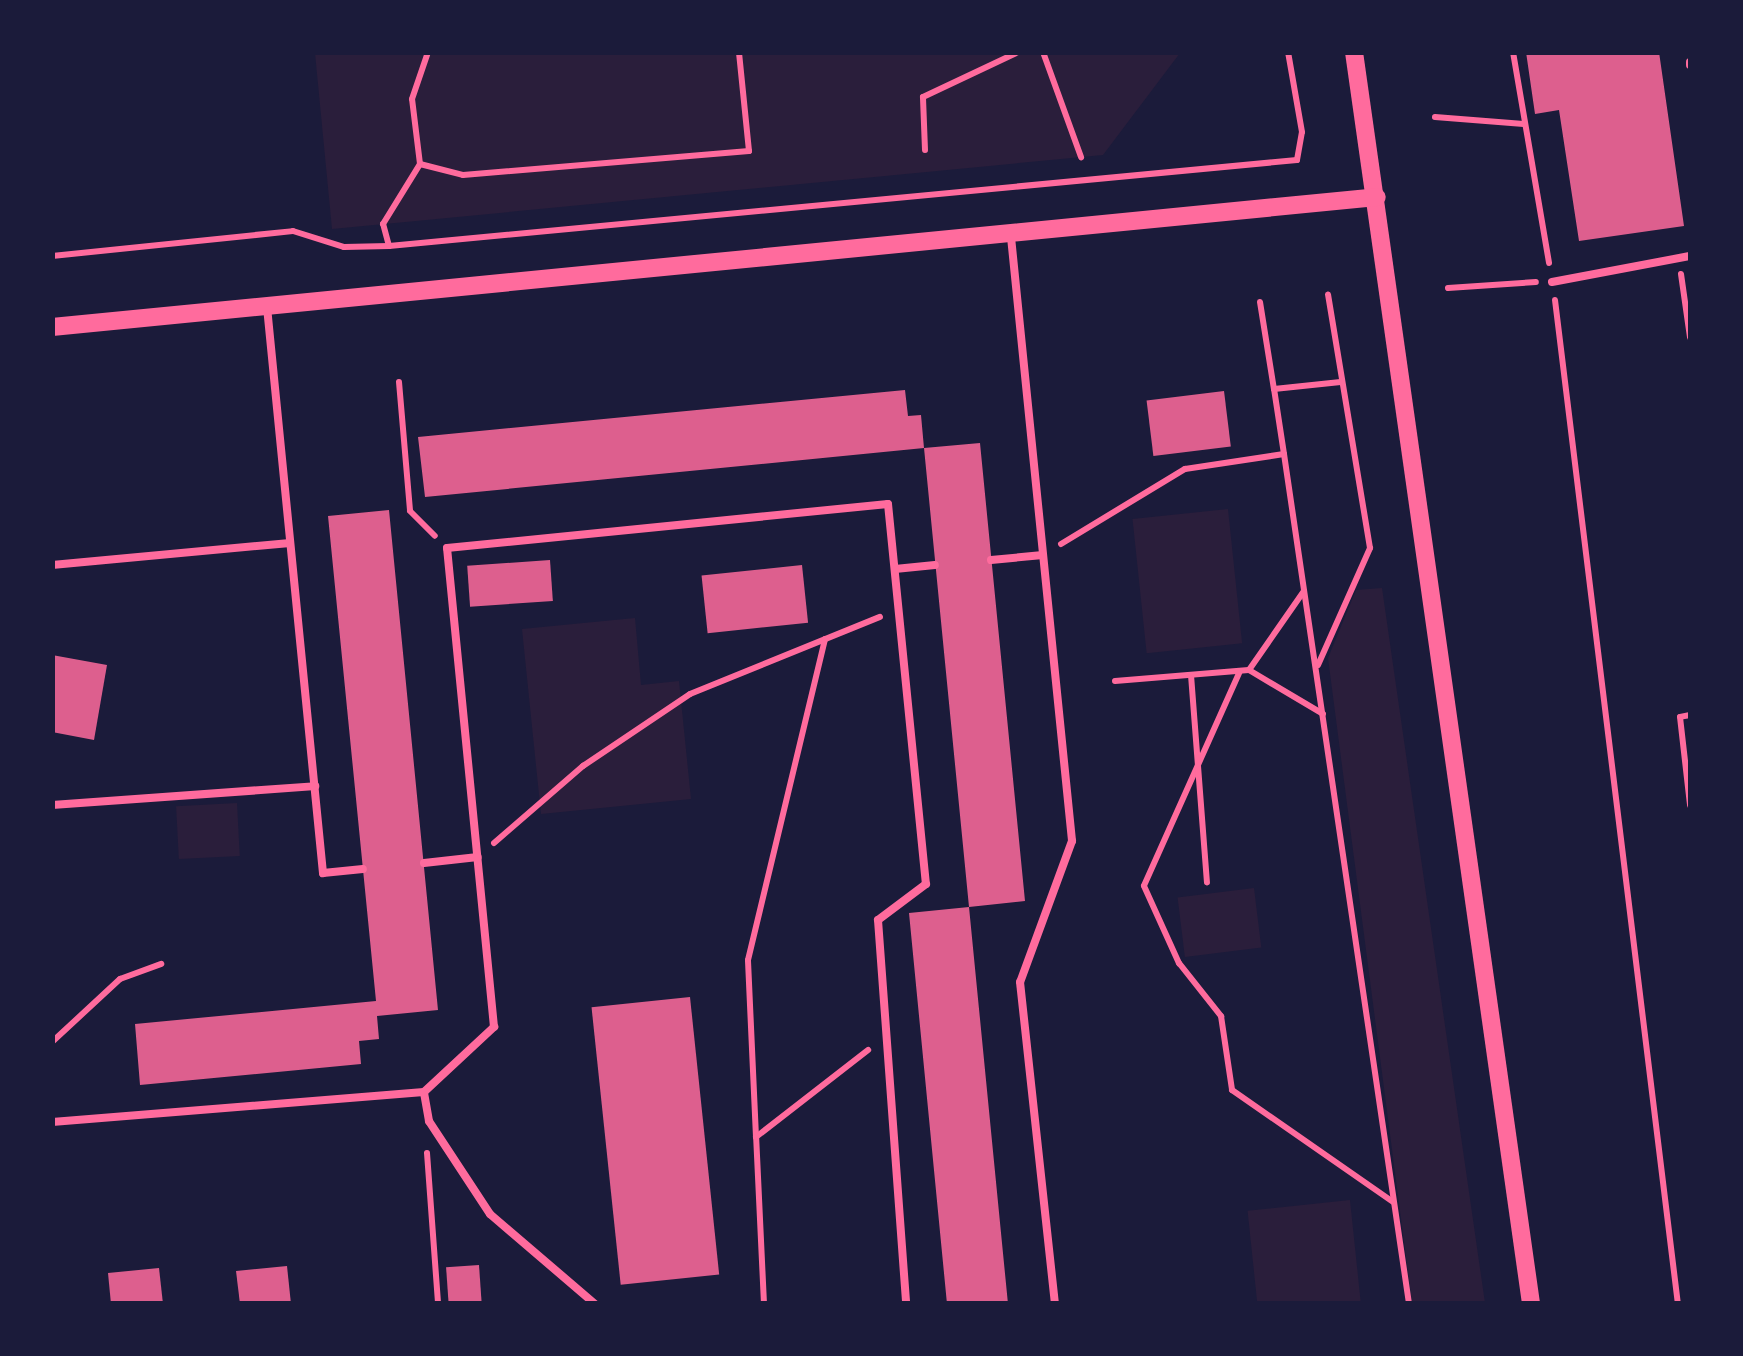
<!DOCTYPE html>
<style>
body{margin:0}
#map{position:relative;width:1743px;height:1356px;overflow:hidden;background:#1b1b3a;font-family:"Noto Serif",serif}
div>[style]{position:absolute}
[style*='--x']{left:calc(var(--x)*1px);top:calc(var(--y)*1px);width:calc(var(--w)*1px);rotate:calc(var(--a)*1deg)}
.green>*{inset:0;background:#2a1e3b;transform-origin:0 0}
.building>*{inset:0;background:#dd5f8e;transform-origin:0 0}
.path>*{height:6px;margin:-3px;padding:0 3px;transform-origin:3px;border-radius:3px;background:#ff6b9d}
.service>*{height:8px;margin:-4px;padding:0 4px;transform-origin:4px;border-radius:4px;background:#ff6b9d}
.tertiary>*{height:18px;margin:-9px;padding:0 9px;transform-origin:9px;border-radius:9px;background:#ff6b9d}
span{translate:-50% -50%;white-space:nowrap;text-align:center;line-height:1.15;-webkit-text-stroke:8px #1b1b3a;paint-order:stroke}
.frame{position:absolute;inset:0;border:55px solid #1b1b3a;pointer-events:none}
</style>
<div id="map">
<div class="green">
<i style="clip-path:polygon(315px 53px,1180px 53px,1103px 155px,332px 229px)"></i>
<i style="left:1228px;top:509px;width:135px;height:96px;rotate:84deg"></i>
<i style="clip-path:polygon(1382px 588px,1485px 1303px,1412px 1303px,1328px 658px,1356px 590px)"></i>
<i style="clip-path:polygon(635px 618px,641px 685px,679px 681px,691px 799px,541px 814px,522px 629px)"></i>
<i style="left:237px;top:803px;width:53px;height:61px;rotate:87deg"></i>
<i style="left:1254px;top:888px;width:60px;height:77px;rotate:83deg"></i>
<i style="left:1350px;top:1200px;width:104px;height:103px;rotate:84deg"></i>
</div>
<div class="building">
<i style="clip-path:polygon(1526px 52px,1659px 52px,1684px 226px,1579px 241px,1559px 110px,1535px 114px)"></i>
<i style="clip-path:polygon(905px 390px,908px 416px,921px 415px,924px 448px,980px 443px,1025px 901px,969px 907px,1008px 1304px,947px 1304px,909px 913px,969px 907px,924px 448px,425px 497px,418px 437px)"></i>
<i style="left:1224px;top:391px;width:56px;height:78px;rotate:83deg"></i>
<i style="clip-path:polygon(389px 510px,438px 1010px,377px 1016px,379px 1039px,359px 1041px,361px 1064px,140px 1085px,135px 1024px,376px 1001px,328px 516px)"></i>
<i style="left:550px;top:560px;width:41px;height:83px;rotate:86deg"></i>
<i style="left:802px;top:565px;width:58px;height:101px;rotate:84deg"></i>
<i style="clip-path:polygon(52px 655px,107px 665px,94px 740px,52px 732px)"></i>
<i style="left:690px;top:997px;width:279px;height:99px;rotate:84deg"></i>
<i style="left:479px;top:1265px;width:39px;height:33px;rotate:86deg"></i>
<i style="clip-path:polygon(287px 1266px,291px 1304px,240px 1304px,236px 1271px)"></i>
<i style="clip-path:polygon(159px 1268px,163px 1304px,111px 1304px,108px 1273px)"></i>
</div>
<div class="path">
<i style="--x:1043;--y:52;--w:112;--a:70.1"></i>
<i style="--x:1513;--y:52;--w:214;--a:80.3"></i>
<i style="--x:1435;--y:117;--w:89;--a:4.5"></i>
<i style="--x:925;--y:150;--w:53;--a:-92.2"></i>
<i style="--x:923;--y:97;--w:105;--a:-25.3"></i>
<i style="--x:420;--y:164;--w:44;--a:14.3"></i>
<i style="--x:463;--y:175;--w:287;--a:-4.8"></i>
<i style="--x:749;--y:151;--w:100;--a:-95.8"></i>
<i style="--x:389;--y:246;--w:23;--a:-105"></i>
<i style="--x:383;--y:224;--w:70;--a:-58.3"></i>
<i style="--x:420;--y:164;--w:65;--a:-97"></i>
<i style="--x:412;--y:99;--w:50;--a:-71.2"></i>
<i style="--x:52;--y:256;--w:242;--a:-5.9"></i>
<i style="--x:293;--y:231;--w:53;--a:17.4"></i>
<i style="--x:344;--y:247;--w:45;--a:-1.3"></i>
<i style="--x:389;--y:246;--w:912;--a:-5.41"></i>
<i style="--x:1297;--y:160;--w:28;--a:-80"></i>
<i style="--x:1302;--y:132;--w:81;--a:-99.9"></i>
<i style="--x:1681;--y:274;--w:64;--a:81.9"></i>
<i style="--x:1448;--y:288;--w:88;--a:-3.9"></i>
<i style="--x:1555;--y:300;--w:1012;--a:83.02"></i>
<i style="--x:1260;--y:302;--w:88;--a:80.9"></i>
<i style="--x:399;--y:382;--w:129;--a:85.1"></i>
<i style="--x:410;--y:511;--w:35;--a:45"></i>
<i style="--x:1284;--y:454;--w:859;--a:81.63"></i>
<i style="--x:1061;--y:544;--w:145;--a:-31.2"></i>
<i style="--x:1185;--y:469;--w:100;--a:-8.6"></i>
<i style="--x:1284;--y:454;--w:66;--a:-98.7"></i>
<i style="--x:1274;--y:389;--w:67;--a:-6"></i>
<i style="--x:1318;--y:665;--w:128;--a:-66"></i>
<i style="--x:1370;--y:548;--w:257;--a:-99.4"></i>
<i style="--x:1249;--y:670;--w:86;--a:30.7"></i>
<i style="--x:1240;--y:671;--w:235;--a:114.1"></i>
<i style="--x:1144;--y:886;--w:85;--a:65.6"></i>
<i style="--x:1179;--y:963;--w:68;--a:51.6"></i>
<i style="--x:1221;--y:1016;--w:75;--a:81.5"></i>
<i style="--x:1232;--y:1090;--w:196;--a:34.8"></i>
<i style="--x:1191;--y:675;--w:208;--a:85.6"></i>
<i style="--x:1115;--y:681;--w:134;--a:-4.7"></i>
<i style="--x:1249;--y:670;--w:96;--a:-55.2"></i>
<i style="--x:1690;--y:715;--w:10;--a:169"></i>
<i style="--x:1680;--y:717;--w:89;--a:83.5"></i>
<i style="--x:494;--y:843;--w:118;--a:-40.9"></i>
<i style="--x:583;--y:766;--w:129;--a:-33.9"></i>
<i style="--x:690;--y:694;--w:205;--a:-22.1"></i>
<i style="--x:52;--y:1042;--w:93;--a:-42.8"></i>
<i style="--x:120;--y:979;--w:44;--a:-20.1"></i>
<i style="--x:756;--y:1137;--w:177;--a:-92.6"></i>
<i style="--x:748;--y:960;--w:330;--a:-76.5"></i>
<i style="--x:427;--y:1153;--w:151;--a:85.8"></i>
<i style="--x:764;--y:1304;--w:167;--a:-92.7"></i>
<i style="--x:756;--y:1137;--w:142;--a:-37.8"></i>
</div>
<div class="service">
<i style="--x:1690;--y:62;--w:3;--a:90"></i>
<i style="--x:1011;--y:237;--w:607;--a:84.23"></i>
<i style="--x:1072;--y:841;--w:150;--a:110.2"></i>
<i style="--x:1020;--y:982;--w:324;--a:83.8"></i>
<i style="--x:1552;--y:282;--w:140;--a:-10.7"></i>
<i style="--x:267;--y:307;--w:569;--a:84.35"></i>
<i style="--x:323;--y:873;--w:40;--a:-5.7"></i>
<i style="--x:991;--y:560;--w:52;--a:-5.5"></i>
<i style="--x:52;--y:565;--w:239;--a:-5.3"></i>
<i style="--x:895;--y:569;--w:40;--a:-5.7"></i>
<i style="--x:52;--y:805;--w:264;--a:-4.1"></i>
<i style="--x:424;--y:863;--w:54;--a:-6.3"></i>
<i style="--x:52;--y:1122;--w:373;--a:-4.6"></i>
<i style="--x:595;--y:1304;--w:138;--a:-139.4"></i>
<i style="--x:490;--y:1214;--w:111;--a:-123.3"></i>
<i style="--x:429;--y:1121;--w:29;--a:-100"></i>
<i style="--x:424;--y:1092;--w:96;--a:-42.9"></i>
<i style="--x:494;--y:1027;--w:481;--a:-95.6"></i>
<i style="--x:447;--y:548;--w:443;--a:-5.7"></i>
<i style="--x:888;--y:504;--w:382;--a:84.3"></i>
<i style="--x:926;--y:884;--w:60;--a:143.1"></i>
<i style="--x:878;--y:920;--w:385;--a:85.8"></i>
</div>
<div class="tertiary">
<i style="--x:1354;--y:52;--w:1264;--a:81.95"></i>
<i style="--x:52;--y:327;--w:1331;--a:-5.6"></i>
</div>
<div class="frame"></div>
</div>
